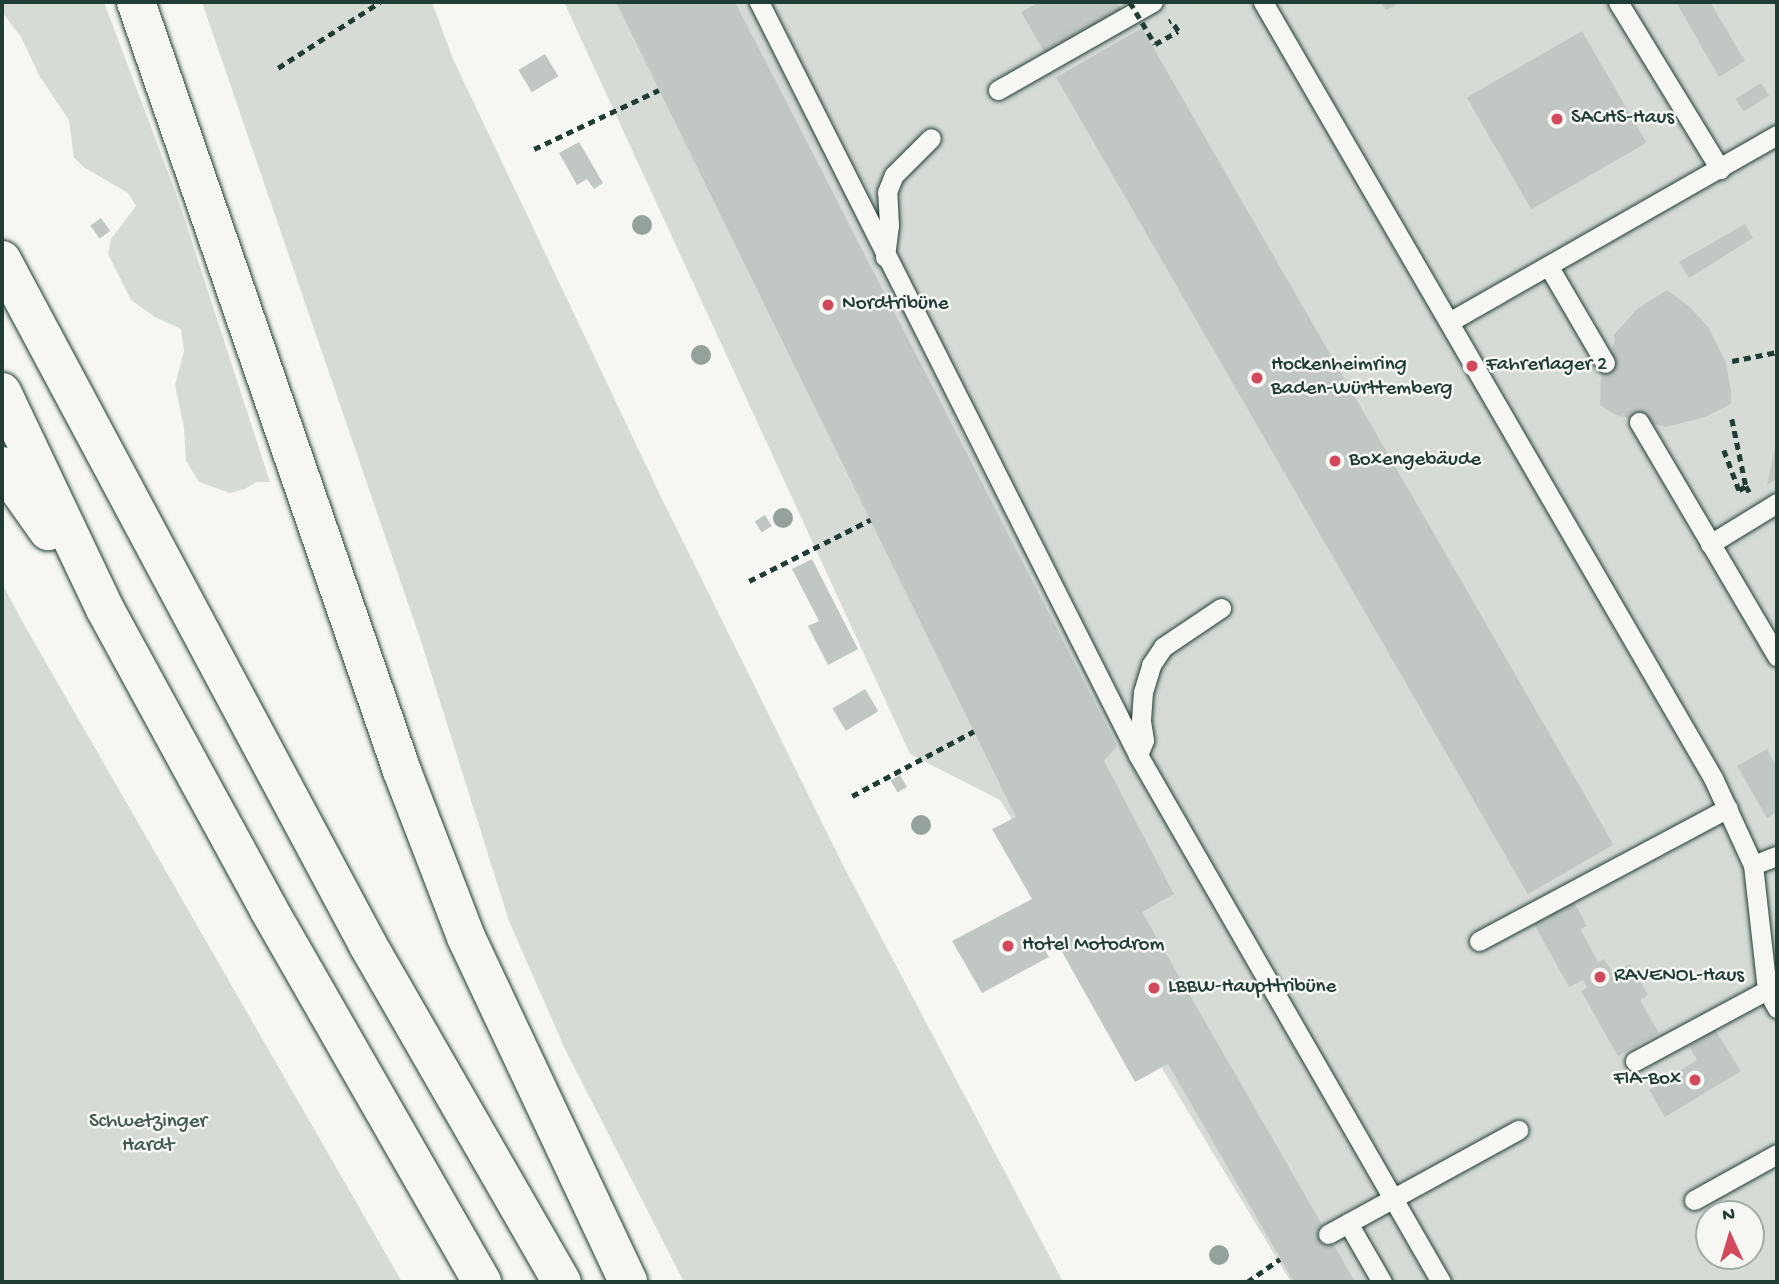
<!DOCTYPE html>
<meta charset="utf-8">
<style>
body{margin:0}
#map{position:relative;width:1779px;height:1284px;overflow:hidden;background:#f6f6f2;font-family:"Gochi Hand",sans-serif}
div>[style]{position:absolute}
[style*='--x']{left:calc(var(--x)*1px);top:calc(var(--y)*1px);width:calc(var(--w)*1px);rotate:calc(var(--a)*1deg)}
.green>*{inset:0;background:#d6dbd6}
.building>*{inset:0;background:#c1c8c3;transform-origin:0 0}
.path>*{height:4.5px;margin-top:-2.25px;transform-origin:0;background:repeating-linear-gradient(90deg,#1f3d34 0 7px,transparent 0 12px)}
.roads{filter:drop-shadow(0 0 2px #1f3d34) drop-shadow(0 0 2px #1f3d34)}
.lane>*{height:19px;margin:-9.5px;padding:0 9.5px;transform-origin:9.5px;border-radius:9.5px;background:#f6f6f2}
.highway>*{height:38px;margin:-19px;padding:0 19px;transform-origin:19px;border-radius:19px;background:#f6f6f2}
.path-bridge>*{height:4.5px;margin-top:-2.25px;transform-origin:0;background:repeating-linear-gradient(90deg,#1f3d34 0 7px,transparent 0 12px)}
.trees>*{width:20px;height:20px;margin:-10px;border-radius:50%;background:#94a29b}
.dots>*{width:19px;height:19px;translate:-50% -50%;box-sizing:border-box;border:4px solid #f6f6f2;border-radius:50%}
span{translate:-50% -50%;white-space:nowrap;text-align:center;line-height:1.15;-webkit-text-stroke:5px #f6f6f2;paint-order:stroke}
.poi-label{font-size:21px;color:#1f3d34}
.left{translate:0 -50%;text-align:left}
.right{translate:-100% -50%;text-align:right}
.park-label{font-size:21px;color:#445d54}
.frame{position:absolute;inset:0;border:4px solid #1f3d34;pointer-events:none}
.north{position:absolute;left:1695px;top:1200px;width:70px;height:70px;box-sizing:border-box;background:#f6f6f2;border:2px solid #a0aca6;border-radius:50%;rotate:356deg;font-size:19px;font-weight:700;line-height:28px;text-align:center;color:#1f3d34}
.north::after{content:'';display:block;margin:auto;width:24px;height:32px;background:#d1495b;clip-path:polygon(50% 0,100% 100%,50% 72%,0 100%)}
</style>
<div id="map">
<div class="green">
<i style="clip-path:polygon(2px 2px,104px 2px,178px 199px,270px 482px,256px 482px,245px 489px,230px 493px,199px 482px,186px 461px,184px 427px,175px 385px,184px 351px,181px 329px,155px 317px,131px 300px,108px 254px,111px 239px,136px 206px,128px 193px,85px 168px,74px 158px,69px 120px,40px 77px,21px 37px,2px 12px)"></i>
<i style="clip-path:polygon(202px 2px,432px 2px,453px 59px,661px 497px,844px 867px,1063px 1282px,684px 1282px,565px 1049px,509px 921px,421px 641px)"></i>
<i style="clip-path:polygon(evenodd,564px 2px,1777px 2px,1777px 1282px,1291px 1282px,1000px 800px,910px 754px,564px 2px,1709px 1214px,1751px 1214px,1751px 1256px,1709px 1256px,1709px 1214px)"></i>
<i style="clip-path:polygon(2px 583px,22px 621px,402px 1282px,2px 1282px)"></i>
</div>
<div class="building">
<i style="clip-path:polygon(616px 2px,735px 2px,1117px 746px,1104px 761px,1174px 894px,1142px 912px,1355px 1282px,1294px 1282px,1168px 1064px,1135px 1082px,1052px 934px,1039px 940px,1049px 957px,982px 993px,952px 941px,1032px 899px,992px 829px,1016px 817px)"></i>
<i style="clip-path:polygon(1039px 2px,1117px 2px,1121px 9px,1045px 53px,1021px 12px)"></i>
<i style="clip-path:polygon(1381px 2px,1402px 2px,1386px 10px)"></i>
<i style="clip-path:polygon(1676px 2px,1710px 2px,1745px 61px,1719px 77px)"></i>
<i style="left:1142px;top:28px;width:943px;height:99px;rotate:60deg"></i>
<i style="left:1582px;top:31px;width:129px;height:133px;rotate:60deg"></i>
<i style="left:545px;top:54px;width:26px;height:31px;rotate:59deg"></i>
<i style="left:1761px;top:83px;width:15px;height:30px;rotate:58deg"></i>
<i style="clip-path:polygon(579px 142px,603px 183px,594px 189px,587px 179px,577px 185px,559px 153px)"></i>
<i style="left:101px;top:218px;width:16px;height:13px;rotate:55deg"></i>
<i style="clip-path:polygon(1745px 224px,1753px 238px,1689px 278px,1679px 262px)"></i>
<i style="clip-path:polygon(1667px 290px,1690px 307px,1709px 328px,1726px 363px,1731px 391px,1731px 404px,1705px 417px,1666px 427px,1616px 415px,1600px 405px,1601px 376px,1615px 340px,1613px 336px,1637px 309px)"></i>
<i style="clip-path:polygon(1776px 442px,1777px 479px,1767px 485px)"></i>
<i style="left:765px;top:515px;width:13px;height:12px;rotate:58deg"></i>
<i style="clip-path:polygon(812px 559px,858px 649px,828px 665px,808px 626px,819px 621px,792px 569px)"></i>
<i style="left:865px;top:689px;width:26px;height:38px;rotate:59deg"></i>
<i style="clip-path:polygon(1767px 749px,1777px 767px,1777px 812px,1767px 818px,1737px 766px)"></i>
<i style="left:900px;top:775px;width:14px;height:11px;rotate:60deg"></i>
<i style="clip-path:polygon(1574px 902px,1587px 926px,1580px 929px,1598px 962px,1604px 959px,1613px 973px,1630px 964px,1648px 995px,1640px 1000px,1659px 1033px,1618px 1056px,1581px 991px,1587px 987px,1583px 980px,1569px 987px,1534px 924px)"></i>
<i style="clip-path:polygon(1715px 1030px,1741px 1071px,1665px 1117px,1649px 1090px,1697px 1060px,1689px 1046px)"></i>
</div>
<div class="path">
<i style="--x:1155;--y:44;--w:26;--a:-29"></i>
<i style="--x:1178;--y:31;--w:12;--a:-125"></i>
<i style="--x:1171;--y:21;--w:2;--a:153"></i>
<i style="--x:278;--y:68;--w:121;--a:-32.9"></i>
<i style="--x:534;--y:149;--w:138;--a:-25.3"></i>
<i style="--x:1732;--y:361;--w:46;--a:-11.3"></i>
<i style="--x:1732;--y:419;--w:68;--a:78.2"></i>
<i style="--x:1746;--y:486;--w:8;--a:60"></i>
<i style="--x:1724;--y:450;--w:43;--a:69.4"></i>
<i style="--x:1739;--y:490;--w:8;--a:-30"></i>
<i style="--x:749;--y:581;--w:136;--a:-26.8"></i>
<i style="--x:852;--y:796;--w:138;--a:-28"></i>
<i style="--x:1247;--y:1282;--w:40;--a:-34.9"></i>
</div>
<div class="roads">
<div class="lane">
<i style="--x:759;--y:2;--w:843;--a:63.28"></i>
<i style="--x:1138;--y:755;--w:608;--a:60.1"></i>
<i style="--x:1263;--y:2;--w:897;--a:59.89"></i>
<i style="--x:1713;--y:778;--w:96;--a:65.3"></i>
<i style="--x:1753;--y:865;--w:126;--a:83.6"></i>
<i style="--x:1767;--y:990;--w:150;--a:151.7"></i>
<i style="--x:1618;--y:2;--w:196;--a:58.6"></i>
<i style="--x:998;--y:90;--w:178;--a:-29.6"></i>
<i style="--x:885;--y:257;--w:32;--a:-83"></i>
<i style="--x:889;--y:225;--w:33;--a:-93"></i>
<i style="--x:887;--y:192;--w:18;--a:-68"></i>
<i style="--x:894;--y:175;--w:52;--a:-45"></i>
<i style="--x:1549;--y:267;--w:111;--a:59.7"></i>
<i style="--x:1449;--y:322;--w:378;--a:-29.7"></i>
<i style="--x:1639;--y:422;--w:272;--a:59.5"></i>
<i style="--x:1710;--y:544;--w:79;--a:-31.5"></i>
<i style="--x:1138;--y:755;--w:16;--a:-68"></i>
<i style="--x:1144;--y:740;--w:20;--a:-99"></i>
<i style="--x:1141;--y:720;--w:28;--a:-86"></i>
<i style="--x:1143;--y:692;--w:28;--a:-73"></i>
<i style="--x:1151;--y:665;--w:22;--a:-56"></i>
<i style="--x:1163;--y:647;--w:70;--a:-33.9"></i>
<i style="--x:1753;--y:865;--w:26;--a:-21"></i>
<i style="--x:1479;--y:941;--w:282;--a:-28.1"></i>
<i style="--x:1767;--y:990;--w:21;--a:61"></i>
<i style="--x:1694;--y:1200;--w:95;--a:-29"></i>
<i style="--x:1348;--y:1223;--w:68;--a:60"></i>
<i style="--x:1328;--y:1234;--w:217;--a:-28.7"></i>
</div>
<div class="highway">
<i style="--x:136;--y:2;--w:814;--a:70.92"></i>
<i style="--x:402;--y:771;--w:178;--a:68.9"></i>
<i style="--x:466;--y:937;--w:381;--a:64.8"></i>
<i style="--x:2;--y:260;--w:777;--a:61.88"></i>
<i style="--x:368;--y:945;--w:389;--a:60.1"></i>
<i style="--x:2;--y:392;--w:240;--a:64.6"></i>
<i style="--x:105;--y:609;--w:343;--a:61.4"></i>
<i style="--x:269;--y:910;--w:429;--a:60.2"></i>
<i style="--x:2;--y:466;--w:80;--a:54.7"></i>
</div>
</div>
<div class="path-bridge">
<i style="--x:1130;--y:2;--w:49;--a:59.2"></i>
</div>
<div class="trees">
<i style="left:642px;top:225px"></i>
<i style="left:701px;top:355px"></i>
<i style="left:783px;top:518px"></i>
<i style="left:921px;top:825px"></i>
<i style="left:1219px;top:1255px"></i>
</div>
<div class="dots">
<i style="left:1557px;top:119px;background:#d1495b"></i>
<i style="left:828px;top:305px;background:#d1495b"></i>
<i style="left:1472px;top:366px;background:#d1495b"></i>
<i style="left:1257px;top:378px;background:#d1495b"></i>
<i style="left:1335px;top:461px;background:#d1495b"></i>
<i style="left:1008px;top:946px;background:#d1495b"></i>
<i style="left:1600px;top:977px;background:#d1495b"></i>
<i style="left:1154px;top:988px;background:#d1495b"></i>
<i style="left:1695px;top:1080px;background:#d1495b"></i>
</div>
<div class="poi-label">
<span class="left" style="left:1571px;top:119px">SACHS-Haus</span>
<span class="left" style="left:842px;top:305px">Nordtribüne</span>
<span class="left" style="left:1271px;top:378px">Hockenheimring<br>Baden-Württemberg</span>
<span class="left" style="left:1486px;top:366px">Fahrerlager 2</span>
<span class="left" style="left:1349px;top:461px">Boxengebäude</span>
<span class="left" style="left:1022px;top:946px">Hotel Motodrom</span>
<span class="left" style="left:1614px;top:977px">RAVENOL-Haus</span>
<span class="left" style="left:1168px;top:988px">LBBW-Haupttribüne</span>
<span class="right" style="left:1681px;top:1080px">FIA-Box</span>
</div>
<div class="park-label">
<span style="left:148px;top:1135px">Schwetzinger<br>Hardt</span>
</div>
<div class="frame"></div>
<div class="north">N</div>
</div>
